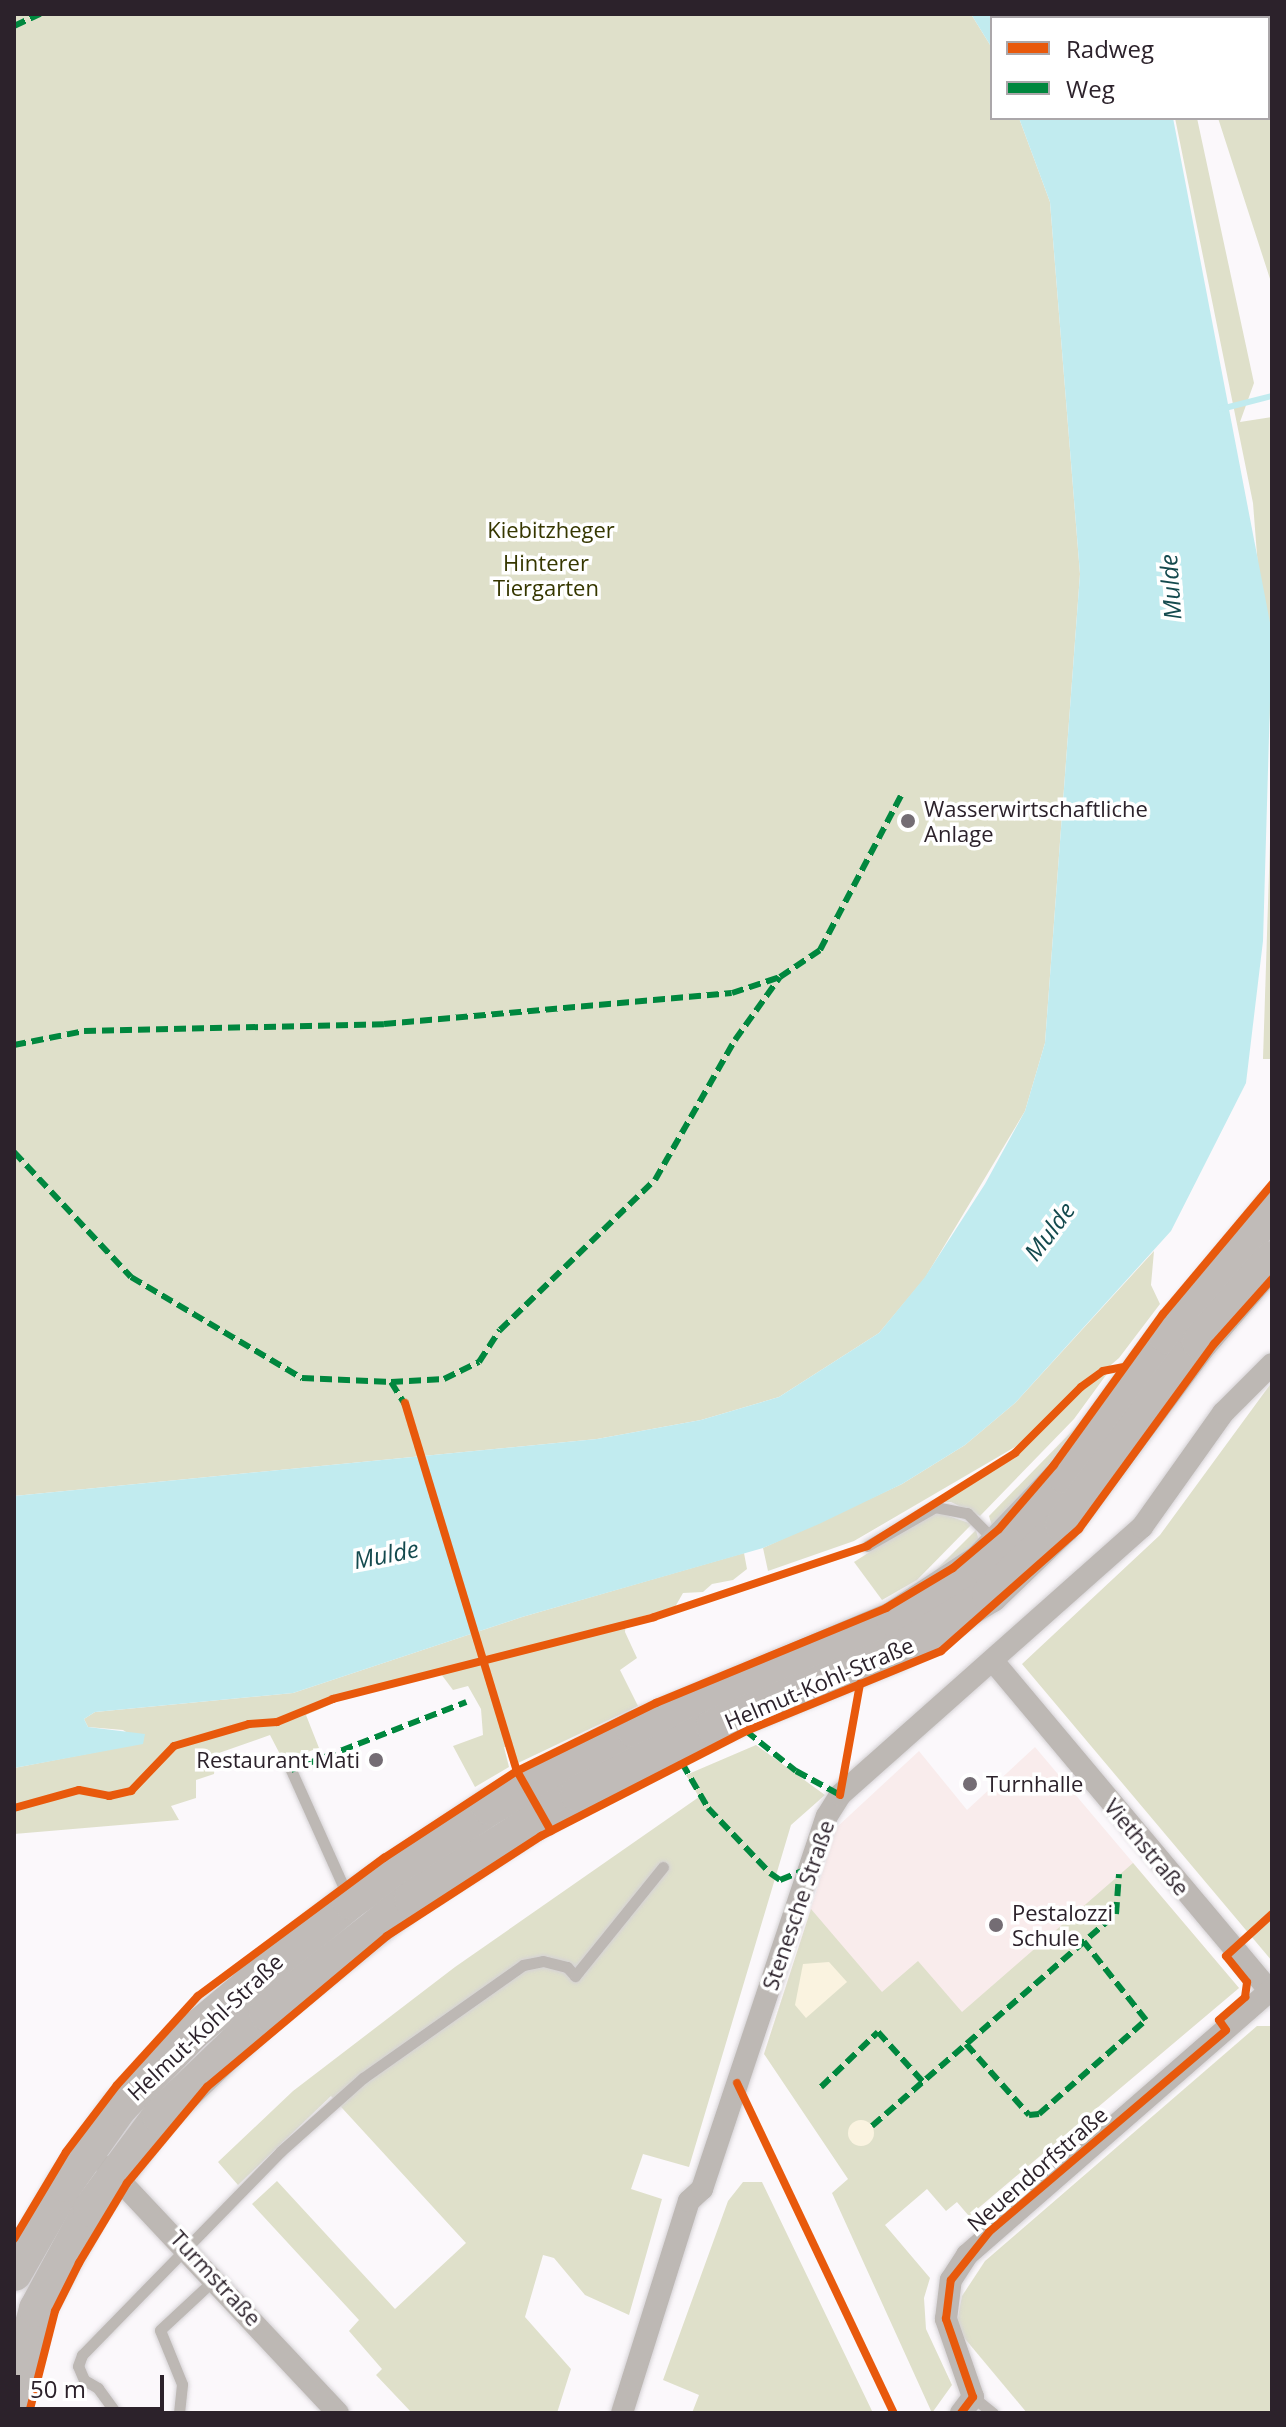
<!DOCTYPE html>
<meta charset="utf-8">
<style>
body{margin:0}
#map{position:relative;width:1286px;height:2427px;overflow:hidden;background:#fbf8fb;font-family:"Open Sans",sans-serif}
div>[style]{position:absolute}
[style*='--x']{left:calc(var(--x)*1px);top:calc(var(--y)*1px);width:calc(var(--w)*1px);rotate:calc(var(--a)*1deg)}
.education>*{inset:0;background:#f9ecec}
.green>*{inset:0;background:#dfe0ca}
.sand>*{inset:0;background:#faf3e0}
.round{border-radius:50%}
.water>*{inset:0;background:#c1ebef}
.stream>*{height:6px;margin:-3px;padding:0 3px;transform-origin:3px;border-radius:3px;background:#c1ebef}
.roads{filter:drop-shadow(0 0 2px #d5d2d5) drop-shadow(0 0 2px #d5d2d5)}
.service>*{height:11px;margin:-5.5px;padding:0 5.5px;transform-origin:5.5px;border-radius:5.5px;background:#bdb8b4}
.minor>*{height:22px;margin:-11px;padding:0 11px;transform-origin:11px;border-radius:11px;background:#bdb8b4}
.primary>*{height:36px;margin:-18px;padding:0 18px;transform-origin:18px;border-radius:18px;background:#c0bbb8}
.quiet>*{height:6px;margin-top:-3px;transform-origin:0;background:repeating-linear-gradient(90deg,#00873e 0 12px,transparent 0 18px)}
.cycleway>*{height:8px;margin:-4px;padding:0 4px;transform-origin:4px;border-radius:4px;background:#e8590c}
.dots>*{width:22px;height:22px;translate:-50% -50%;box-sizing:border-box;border:4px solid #fff;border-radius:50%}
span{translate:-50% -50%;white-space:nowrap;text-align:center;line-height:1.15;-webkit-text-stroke:7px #fff;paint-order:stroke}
.park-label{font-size:22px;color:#363700}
.poi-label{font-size:22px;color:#2c222b}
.left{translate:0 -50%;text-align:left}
.right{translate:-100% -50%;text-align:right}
.street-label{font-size:22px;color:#2c222b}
.water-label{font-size:24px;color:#144a4e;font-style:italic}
.frame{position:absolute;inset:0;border:16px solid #2c222b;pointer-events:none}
.legend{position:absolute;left:990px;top:16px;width:280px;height:104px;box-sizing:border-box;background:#fff;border:2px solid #aba7aa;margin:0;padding:10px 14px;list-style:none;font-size:24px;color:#2c222b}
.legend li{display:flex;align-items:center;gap:16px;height:40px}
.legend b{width:40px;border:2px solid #aba7aa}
.scale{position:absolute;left:16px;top:2375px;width:148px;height:36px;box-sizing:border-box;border:4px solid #2c222b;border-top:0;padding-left:10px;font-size:24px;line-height:28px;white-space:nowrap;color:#2c222b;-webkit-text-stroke:6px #fff;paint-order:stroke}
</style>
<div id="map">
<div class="education">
<i style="clip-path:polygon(1035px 1747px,1239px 1988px,969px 2216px,900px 2136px,764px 2054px,837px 1827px,919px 1751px,967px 1810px)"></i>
</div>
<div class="green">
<i style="clip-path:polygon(14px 14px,971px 14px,992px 48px,992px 118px,1019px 118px,1050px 202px,1080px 574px,1045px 1043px,1025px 1111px,925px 1278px,879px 1333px,779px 1397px,701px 1420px,597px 1439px,14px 1496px)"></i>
<i style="clip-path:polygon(1184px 14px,1269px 14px,1272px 21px,1272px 285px,1218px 118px,1268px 118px,1268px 18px)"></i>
<i style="clip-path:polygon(1175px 118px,1197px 118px,1254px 383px,1240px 422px,1272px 417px,1272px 749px,1253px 503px)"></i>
<i style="clip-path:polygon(1272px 779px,1272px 1059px,1263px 1059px)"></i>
<i style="clip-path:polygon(1154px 1251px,1151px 1285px,1160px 1304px,1119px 1358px,1015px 1447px,854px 1541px,768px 1571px,763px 1548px,902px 1484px,965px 1445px,1015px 1403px)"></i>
<i style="clip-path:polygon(1109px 1371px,1074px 1419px,980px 1516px,951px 1502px,936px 1502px,1018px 1452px,1084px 1387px)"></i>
<i style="clip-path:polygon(1272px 1382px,1272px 1961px,1022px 1664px,1160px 1535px)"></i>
<i style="clip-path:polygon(1079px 1424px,1053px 1461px,992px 1526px,989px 1516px)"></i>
<i style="clip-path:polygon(934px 1511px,972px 1524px,917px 1580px,882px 1600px,854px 1562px)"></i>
<i style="clip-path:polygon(976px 1530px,979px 1541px,922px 1584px)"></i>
<i style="clip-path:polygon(744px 1553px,747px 1569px,733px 1580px,712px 1584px,703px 1592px,683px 1593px,675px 1607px,626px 1621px,625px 1632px,637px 1658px,620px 1670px,638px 1706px,518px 1763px,513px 1747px,504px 1747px,509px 1767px,475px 1787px,453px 1746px,483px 1735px,481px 1709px,468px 1686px,453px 1690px,438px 1670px,359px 1692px,306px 1715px,319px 1748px,283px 1760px,270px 1735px,216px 1754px,214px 1774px,196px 1780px,196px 1798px,171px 1806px,179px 1820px,14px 1834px,14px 1768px,143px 1743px,123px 1730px,88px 1727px,84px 1719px,95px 1712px,293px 1693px,522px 1617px)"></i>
<i style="clip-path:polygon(756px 1745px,825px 1795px,791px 1825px,689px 2167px,643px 2154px,631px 2189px,662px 2199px,629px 2315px,585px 2295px,554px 2258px,543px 2255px,525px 2317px,571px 2369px,557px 2413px,412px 2413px,376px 2375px,382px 2369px,349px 2331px,359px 2320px,252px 2204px,277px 2181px,395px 2309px,466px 2243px,331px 2096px,238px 2185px,218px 2162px,293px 2091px,455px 1967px,699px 1797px,686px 1775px)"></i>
<i style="clip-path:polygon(1133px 1863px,1239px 1988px,969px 2216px,957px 2202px,946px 2211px,927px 2189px,885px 2225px,930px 2278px,924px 2298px,926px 2329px,952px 2385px,932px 2413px,832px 2193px,848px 2179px,764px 2054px,811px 1909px,882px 1992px,918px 1961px,962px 2012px)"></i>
<i style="clip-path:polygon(1257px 2026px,1272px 2026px,1272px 2413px,1027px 2413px,956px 2328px,962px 2296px,985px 2261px)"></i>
<i style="clip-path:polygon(743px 2182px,762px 2182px,873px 2413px,692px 2413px,699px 2395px,663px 2380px,728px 2201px)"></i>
</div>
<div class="sand">
<i style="clip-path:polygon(829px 1962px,847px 1982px,806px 2018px,795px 2005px,803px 1964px)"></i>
<i class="round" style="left:848px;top:2120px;width:26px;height:26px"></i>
</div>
<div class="water">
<i style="clip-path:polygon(971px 14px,1151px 14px,1152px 18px,992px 18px,992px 48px)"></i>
<i style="clip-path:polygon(1019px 118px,1173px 118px,1272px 633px,1263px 941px,1246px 1083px,1171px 1231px,1015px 1403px,965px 1445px,902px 1484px,819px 1524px,763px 1548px,522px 1617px,293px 1693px,95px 1712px,84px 1719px,88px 1727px,145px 1734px,143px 1744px,14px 1768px,14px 1496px,597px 1439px,701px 1420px,779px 1397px,879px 1333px,925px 1277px,985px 1184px,1025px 1111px,1045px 1043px,1080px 574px,1050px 202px)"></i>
</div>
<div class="stream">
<i style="--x:1221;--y:409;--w:53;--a:-14.3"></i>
</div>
<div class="roads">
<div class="service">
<i style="--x:867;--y:1546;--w:78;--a:-29.8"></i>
<i style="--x:935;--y:1507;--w:33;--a:11"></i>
<i style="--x:967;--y:1513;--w:40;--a:45"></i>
<i style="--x:291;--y:1770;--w:139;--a:65.8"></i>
<i style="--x:973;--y:2397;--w:26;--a:39"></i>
<i style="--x:116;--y:2413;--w:31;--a:-126"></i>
<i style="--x:98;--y:2388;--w:16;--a:-150"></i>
<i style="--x:84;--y:2380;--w:15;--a:-113"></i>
<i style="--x:78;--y:2366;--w:12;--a:-70"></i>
<i style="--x:82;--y:2355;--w:285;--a:-45.7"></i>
<i style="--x:281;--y:2151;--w:110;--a:-41.7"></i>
<i style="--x:363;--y:2078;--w:196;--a:-35.2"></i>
<i style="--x:523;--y:1965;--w:20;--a:-11"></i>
<i style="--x:543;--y:1961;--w:25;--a:14"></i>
<i style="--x:567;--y:1967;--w:12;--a:48"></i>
<i style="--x:575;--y:1976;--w:140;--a:-51.1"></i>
<i style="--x:179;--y:2413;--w:29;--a:-84"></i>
<i style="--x:182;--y:2384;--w:58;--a:-112.2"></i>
<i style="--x:160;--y:2330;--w:76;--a:-42.9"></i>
</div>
<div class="minor">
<i style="--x:993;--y:1661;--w:434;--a:50"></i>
<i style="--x:107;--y:2167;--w:337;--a:46.8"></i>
<i style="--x:622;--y:2413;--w:222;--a:-72.5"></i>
<i style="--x:689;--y:2201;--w:18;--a:-43"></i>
<i style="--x:702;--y:2189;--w:393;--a:-71.5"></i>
<i style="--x:827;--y:1816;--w:25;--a:-58"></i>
<i style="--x:840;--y:1795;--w:404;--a:-41.6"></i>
<i style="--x:1142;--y:1527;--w:140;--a:-54.6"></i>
<i style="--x:1223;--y:1413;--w:69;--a:-45"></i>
<i style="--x:961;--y:2413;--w:20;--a:-53"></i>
<i style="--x:973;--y:2397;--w:83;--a:-109.1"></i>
<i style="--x:946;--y:2319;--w:39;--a:-83"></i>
<i style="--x:951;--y:2280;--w:30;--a:-57"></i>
<i style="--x:967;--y:2255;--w:405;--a:-41.1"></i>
</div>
<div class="primary">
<i style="--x:14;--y:2273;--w:103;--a:-60.2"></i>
<i style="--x:65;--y:2184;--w:93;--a:-54.6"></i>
<i style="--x:119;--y:2108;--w:106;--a:-45.8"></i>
<i style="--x:193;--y:2032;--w:204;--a:-39.8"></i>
<i style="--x:350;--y:1901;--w:169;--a:-33.9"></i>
<i style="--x:490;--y:1807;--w:164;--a:-28.4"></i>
<i style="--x:634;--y:1729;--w:282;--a:-22.9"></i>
<i style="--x:894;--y:1619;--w:104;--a:-33.2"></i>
<i style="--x:981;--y:1562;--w:120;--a:-46.3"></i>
<i style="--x:1064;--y:1475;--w:173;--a:-53.5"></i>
<i style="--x:1167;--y:1336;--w:165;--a:-50.4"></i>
<i style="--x:14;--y:2395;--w:89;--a:-75"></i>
<i style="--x:37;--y:2309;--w:114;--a:-61.6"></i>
<i style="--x:91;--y:2209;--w:116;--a:-53.4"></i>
<i style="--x:160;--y:2116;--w:149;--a:-43.9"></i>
<i style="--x:267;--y:2013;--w:184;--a:-38.2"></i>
<i style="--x:412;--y:1899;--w:196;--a:-32.3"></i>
<i style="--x:578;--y:1794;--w:152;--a:-26.2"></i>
<i style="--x:714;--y:1727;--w:194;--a:-22.1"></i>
<i style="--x:894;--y:1654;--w:113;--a:-31.6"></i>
<i style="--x:990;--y:1595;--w:101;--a:-43.8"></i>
<i style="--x:1063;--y:1525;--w:229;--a:-53.2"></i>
<i style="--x:1200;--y:1342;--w:110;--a:-49.1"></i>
</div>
</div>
<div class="quiet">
<i style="--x:14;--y:26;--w:29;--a:-25"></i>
<i style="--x:14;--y:1045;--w:71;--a:-11.3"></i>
<i style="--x:84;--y:1031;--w:300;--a:-1.3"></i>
<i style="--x:384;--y:1024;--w:349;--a:-5.1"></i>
<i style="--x:732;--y:993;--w:51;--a:-18.4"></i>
<i style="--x:780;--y:977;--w:48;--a:-34"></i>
<i style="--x:820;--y:950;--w:174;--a:-62.3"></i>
<i style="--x:14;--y:1152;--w:171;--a:46.9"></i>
<i style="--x:131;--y:1277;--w:199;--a:30.6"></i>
<i style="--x:302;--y:1378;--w:89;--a:2.6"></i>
<i style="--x:391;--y:1382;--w:31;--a:58"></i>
<i style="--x:391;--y:1382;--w:53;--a:-3.2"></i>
<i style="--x:444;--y:1379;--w:39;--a:-26"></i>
<i style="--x:479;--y:1362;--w:38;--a:-57"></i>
<i style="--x:500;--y:1330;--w:216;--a:-44.1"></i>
<i style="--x:655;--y:1180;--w:161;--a:-60.3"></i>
<i style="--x:735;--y:1040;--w:77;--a:-54.5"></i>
<i style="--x:746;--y:1731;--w:64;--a:38.7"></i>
<i style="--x:796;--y:1771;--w:50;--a:28.6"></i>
<i style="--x:682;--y:1763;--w:52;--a:60"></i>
<i style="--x:708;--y:1808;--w:90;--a:46.4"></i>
<i style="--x:770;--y:1873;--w:12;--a:35"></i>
<i style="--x:780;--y:1880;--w:29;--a:-22"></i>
<i style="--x:291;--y:1770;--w:188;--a:-21.2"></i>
<i style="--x:966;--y:2044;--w:95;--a:48.4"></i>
<i style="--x:1029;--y:2115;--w:10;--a:-6"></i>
<i style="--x:1039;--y:2114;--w:142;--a:-41.3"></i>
<i style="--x:1146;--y:2020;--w:100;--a:-128.5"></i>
<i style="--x:821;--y:2087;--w:79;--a:-44"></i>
<i style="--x:878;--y:2032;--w:67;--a:48"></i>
<i style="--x:872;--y:2126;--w:323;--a:-41"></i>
<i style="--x:1116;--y:1914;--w:40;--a:-85.7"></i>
</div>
<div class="cycleway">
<i style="--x:405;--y:1403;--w:385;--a:73.1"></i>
<i style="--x:517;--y:1771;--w:69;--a:60.5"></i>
<i style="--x:840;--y:1795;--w:113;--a:-79.8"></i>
<i style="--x:14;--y:1808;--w:67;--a:-15.5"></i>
<i style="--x:79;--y:1790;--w:31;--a:11"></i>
<i style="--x:109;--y:1796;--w:23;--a:-13"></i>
<i style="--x:131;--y:1791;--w:62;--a:-46.3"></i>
<i style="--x:174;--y:1746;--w:78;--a:-16.3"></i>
<i style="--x:249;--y:1724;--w:28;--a:-4"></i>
<i style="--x:277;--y:1722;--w:61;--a:-22.3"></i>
<i style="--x:333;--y:1699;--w:331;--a:-14.3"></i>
<i style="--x:654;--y:1617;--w:225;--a:-18.4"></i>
<i style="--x:867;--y:1546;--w:175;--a:-32.1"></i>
<i style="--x:1015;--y:1453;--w:93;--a:-45"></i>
<i style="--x:1081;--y:1387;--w:27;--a:-36"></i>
<i style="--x:1103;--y:1371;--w:20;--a:-11"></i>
<i style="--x:737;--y:2083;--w:365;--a:64.6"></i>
<i style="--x:14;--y:2239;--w:101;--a:-59.1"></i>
<i style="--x:66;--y:2152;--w:84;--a:-52.7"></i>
<i style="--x:117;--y:2085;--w:120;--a:-47.7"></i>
<i style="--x:198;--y:1996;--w:232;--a:-36.6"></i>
<i style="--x:384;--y:1858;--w:159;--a:-33.2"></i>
<i style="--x:517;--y:1771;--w:155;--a:-26.1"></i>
<i style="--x:656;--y:1703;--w:249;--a:-22.4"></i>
<i style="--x:886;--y:1608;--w:78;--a:-30.8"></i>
<i style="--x:953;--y:1568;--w:60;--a:-40.3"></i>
<i style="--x:999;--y:1529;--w:84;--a:-49.3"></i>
<i style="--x:1054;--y:1465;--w:186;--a:-54.2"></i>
<i style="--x:1163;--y:1314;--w:170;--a:-50"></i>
<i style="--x:29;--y:2413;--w:105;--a:-75.7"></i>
<i style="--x:55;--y:2311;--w:54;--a:-63.4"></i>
<i style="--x:79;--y:2263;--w:93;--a:-59"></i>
<i style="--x:127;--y:2183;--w:125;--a:-50.2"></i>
<i style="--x:207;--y:2087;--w:235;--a:-40"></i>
<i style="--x:387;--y:1936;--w:184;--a:-33"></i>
<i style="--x:541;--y:1836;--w:230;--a:-27.1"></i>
<i style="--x:746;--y:1731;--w:211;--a:-22.3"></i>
<i style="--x:941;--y:1651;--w:184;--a:-41.5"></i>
<i style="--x:1079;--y:1529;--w:229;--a:-53.9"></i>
<i style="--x:1214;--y:1344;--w:87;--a:-48.3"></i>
<i style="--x:961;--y:2413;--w:20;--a:-53"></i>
<i style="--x:973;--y:2397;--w:83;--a:-109.1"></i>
<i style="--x:946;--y:2319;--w:39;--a:-83"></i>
<i style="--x:951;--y:2280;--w:61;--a:-51.6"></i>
<i style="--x:989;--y:2232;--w:311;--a:-40.4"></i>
<i style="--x:1226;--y:2030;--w:12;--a:-125"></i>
<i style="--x:1219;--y:2020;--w:35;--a:-41"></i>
<i style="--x:1245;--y:1997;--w:15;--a:-82"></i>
<i style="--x:1247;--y:1982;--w:33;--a:-129"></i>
<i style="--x:1226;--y:1956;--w:62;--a:-42.4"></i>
</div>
<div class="dots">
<i style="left:908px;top:821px;background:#746d74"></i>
<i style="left:376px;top:1760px;background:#746d74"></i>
<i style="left:970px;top:1784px;background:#746d74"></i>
<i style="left:996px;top:1925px;background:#746d74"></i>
</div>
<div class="park-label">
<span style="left:551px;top:530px">Kiebitzheger</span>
<span style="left:546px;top:575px">Hinterer<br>Tiergarten</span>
</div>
<div class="poi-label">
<span class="left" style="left:924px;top:821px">Wasserwirtschaftliche<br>Anlage</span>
<span class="right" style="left:360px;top:1760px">Restaurant Mati</span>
<span class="left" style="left:986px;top:1784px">Turnhalle</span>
<span class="left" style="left:1012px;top:1925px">Pestalozzi<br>Schule</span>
</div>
<div class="street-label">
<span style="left:819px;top:1683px;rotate:-23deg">Helmut-Kohl-Straße</span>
<span style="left:1147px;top:1847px;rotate:50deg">Viethstraße</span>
<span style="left:798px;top:1905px;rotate:-71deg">Stenesche Straße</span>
<span style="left:205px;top:2027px;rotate:-43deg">Helmut-Kohl-Straße</span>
<span style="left:1037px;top:2169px;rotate:-41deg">Neuendorfstraße</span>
<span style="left:216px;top:2278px;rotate:47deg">Turmstraße</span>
</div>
<div class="water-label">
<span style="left:1170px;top:587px;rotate:-94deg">Mulde</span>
<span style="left:1049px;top:1231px;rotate:-53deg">Mulde</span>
<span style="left:386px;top:1554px;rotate:-11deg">Mulde</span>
</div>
<div class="frame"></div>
<ul class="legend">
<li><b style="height:10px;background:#e8590c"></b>Radweg</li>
<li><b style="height:10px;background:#00873e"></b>Weg</li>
</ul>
<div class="scale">50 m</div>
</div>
